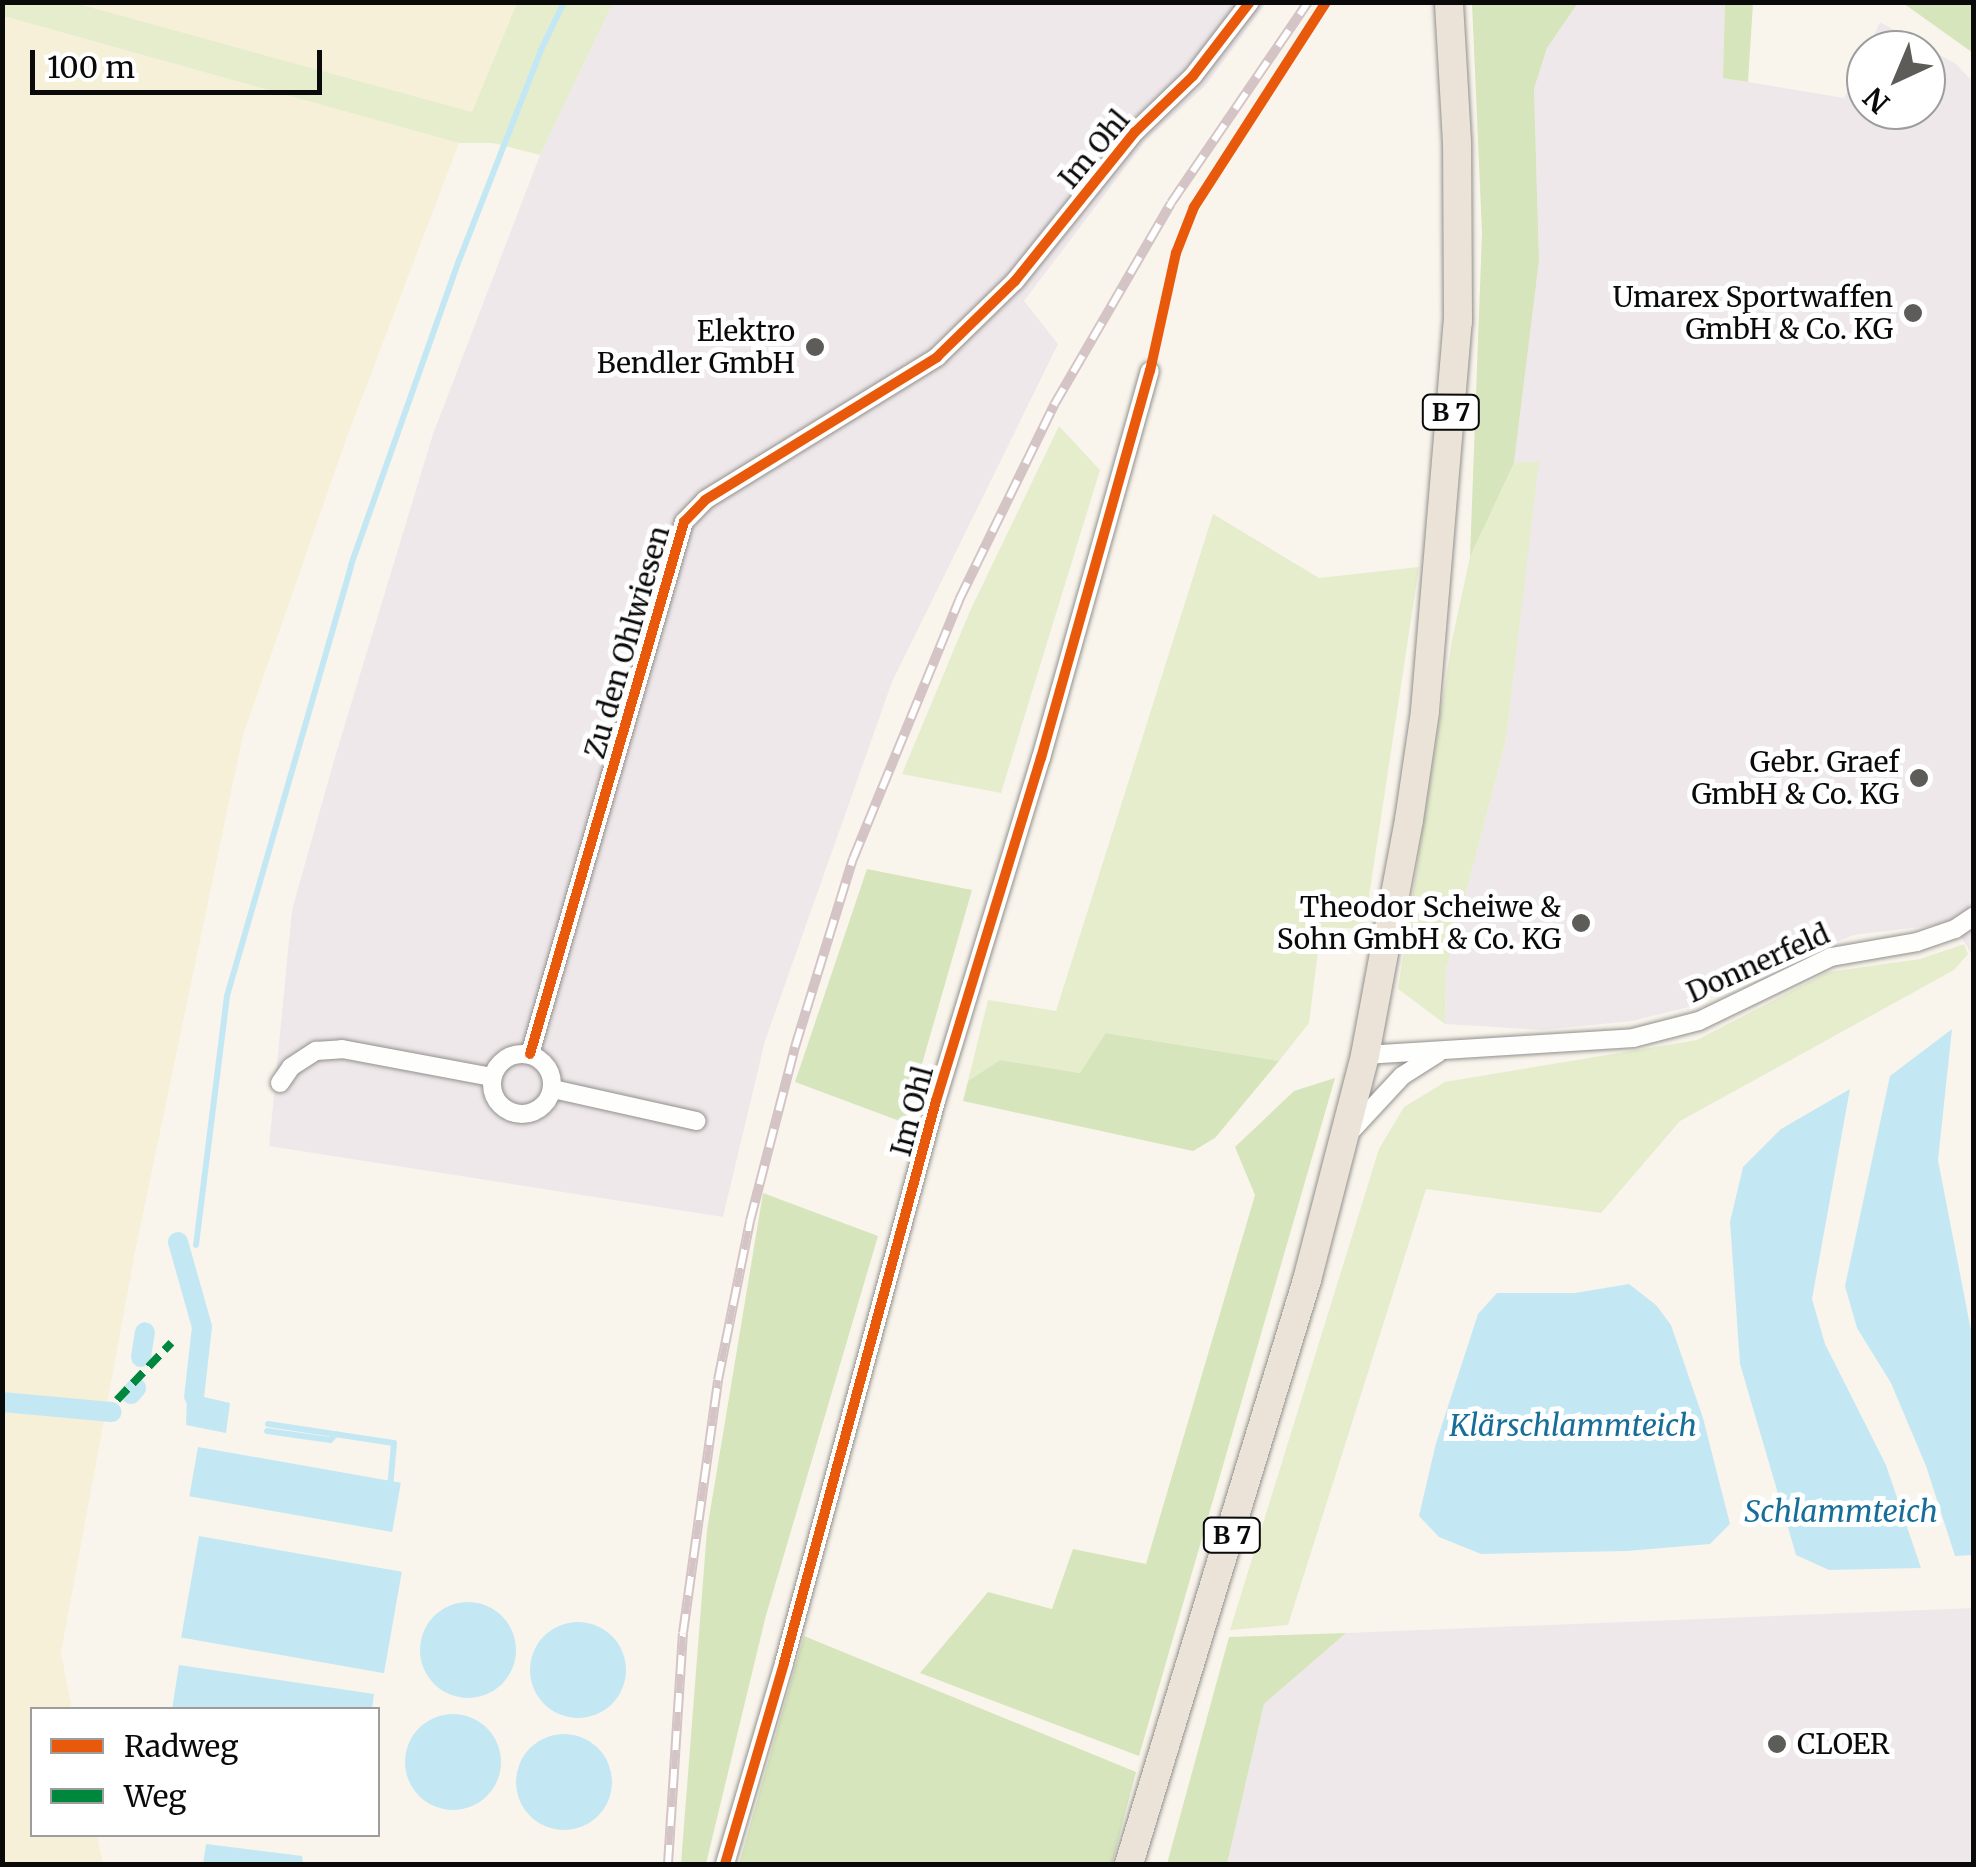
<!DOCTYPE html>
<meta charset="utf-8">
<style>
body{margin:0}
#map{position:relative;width:1976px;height:1867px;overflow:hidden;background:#f9f5ed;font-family:Merriweather,serif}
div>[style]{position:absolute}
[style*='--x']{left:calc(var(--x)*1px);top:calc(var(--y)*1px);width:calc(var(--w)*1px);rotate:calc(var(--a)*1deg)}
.industrial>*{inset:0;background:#efe8eb}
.farmland>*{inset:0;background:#f6f0d9}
.green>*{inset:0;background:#e5edcd}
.forest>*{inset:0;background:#d6e5bb}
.water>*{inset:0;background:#c4e8f3;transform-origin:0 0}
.round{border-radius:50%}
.stream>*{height:6px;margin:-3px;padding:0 3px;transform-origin:3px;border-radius:3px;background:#c4e8f3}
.canal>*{height:20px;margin:-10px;padding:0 10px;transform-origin:10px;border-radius:10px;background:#c4e8f3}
.roads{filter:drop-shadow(0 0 2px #92908c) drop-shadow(0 0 2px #92908c)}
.street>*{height:18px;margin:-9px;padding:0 9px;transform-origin:9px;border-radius:9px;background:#fefefc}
.street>.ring{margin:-9px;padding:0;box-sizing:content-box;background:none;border:18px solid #fefefc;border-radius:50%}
.primary>*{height:28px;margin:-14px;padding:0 14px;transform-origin:14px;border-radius:14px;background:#ebe3d7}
.rail>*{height:10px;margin-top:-5px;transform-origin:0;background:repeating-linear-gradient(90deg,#fff 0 19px,#d5c4c5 0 38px);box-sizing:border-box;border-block:2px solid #d5c4c5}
.quiet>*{height:8px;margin-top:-4px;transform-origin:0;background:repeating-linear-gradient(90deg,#00873e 0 15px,transparent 0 23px)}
.cycleway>*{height:10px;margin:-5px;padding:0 5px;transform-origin:5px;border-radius:5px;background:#e8590c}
.dots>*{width:28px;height:28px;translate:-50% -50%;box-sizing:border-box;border:5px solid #fff;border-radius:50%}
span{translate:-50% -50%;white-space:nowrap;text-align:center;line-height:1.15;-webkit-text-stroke:10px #fff;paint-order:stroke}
.shield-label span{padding:2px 8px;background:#fff;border:2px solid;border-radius:8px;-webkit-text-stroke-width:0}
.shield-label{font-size:25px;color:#0a0a0a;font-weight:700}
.street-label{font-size:28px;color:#0a0a0a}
.poi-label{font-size:28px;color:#0a0a0a}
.right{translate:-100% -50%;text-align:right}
.left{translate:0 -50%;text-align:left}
.water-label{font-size:30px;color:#176e98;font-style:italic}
.frame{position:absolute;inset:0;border:5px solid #0a0a0a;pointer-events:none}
.legend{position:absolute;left:30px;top:1707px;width:350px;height:130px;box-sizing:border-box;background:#fff;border:2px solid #9d9d9d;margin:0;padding:12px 18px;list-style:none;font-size:30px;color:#0a0a0a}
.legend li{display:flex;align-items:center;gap:20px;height:50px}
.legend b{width:50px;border:2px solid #9d9d9d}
.north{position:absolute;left:1846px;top:30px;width:100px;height:100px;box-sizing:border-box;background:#fff;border:2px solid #9d9d9d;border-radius:50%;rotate:224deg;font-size:28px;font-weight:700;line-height:40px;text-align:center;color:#0a0a0a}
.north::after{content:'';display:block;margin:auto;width:35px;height:45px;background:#5e5c59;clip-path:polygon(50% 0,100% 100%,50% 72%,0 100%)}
.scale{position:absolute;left:30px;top:50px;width:292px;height:45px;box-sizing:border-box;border:5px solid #0a0a0a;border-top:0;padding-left:12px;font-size:30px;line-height:35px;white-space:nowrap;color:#0a0a0a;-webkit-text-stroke:8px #fff;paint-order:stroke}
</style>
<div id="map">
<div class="industrial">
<i style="clip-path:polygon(613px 3px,1266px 3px,1205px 86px,1146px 140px,1024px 301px,1058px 344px,892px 682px,765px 1041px,723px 1217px,269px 1146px,292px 910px,335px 757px,433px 434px,540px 155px)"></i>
<i style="clip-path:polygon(1578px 3px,1725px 3px,1724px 78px,1844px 98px,1866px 52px,1866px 110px,1926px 110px,1926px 50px,1867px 50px,1880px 22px,1956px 64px,1973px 82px,1973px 957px,1953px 923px,1854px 935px,1769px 967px,1697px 1005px,1632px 1021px,1542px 1030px,1445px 1024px,1446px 969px,1506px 740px,1538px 461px,1514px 463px,1539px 261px,1534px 89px,1547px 48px)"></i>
<i style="clip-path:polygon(1973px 1608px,1973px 1864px,1227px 1864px,1264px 1704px,1346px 1633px)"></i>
</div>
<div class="farmland">
<i style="clip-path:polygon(75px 3px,517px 3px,472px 112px)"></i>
<i style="clip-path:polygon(2px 16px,459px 143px,347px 437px,243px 735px,136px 1247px,61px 1653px,72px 1709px,32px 1710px,32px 1834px,97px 1835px,103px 1864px,3px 1864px)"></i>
</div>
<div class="green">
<i style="clip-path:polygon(2px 3px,75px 3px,472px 112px,517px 3px,613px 3px,540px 155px,493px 143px,459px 143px,3px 16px)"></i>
<i style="clip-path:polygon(1059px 426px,1100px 470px,1001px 793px,902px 774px,970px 611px)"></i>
<i style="clip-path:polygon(1539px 461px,1506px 740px,1446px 969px,1445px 1024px,1398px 989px,1452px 640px,1470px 557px,1514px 463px)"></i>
<i style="clip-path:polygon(1213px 514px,1319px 578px,1419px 567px,1364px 929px,1321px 927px,1309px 1023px,1279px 1061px,1107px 1033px,1080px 1073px,1000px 1060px,968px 1081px,988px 1000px,1056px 1011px)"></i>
<i style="clip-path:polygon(1964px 944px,1968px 954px,1954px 970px,1680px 1121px,1601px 1213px,1426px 1189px,1288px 1625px,1230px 1630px,1379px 1149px,1404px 1107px,1445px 1082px,1697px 1040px,1828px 972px,1920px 959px)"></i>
</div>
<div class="forest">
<i style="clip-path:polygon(1472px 3px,1578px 3px,1547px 48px,1534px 89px,1539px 261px,1514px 463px,1470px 557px,1482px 233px)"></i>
<i style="clip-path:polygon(1725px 3px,1753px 3px,1748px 82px,1723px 78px)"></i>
<i style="clip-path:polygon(1903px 3px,1973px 3px,1973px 53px)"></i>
<i style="clip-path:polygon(867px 869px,972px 890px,905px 1123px,795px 1082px)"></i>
<i style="clip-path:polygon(1106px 1033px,1279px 1061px,1215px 1138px,1193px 1151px,963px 1101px,968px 1081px,1000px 1060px,1080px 1073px)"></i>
<i style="clip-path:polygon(1335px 1078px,1139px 1756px,920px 1673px,988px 1592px,1052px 1609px,1073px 1549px,1146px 1564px,1255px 1195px,1235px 1147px,1294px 1091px)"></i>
<i style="clip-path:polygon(763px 1193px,878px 1236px,765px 1619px,706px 1864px,681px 1864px,707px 1530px)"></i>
<i style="clip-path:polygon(1346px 1633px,1264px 1704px,1227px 1864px,1167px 1864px,1229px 1637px)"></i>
<i style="clip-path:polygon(804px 1636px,1136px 1772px,1112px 1864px,739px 1864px)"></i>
</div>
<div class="water">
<i style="clip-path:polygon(1952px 1029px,1938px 1160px,1974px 1346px,1973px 1555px,1955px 1556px,1926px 1466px,1891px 1383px,1857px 1328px,1845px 1286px,1890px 1076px)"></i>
<i style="clip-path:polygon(1850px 1089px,1812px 1299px,1825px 1344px,1886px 1465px,1921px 1568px,1829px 1570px,1796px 1555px,1740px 1364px,1730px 1222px,1743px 1167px,1781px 1129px)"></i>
<i style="clip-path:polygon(1629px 1284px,1656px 1305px,1671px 1325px,1703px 1418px,1730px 1524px,1710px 1544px,1627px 1551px,1481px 1554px,1439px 1537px,1419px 1516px,1436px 1443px,1478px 1314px,1497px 1293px,1575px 1293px)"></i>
<i style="clip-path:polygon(187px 1393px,230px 1403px,226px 1433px,186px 1425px)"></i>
<i style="left:198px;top:1447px;width:206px;height:50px;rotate:10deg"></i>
<i style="left:199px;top:1536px;width:206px;height:103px;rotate:10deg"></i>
<i class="round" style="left:420px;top:1602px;width:96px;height:96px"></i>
<i class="round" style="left:530px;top:1622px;width:96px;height:96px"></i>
<i style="clip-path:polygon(179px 1665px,374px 1694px,372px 1709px,172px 1709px)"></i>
<i class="round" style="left:405px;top:1714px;width:96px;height:96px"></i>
<i class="round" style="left:516px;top:1734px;width:96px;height:96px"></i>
<i style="clip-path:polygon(206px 1844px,302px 1856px,303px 1864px,203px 1864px)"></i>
</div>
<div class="stream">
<i style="--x:196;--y:1245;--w:251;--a:-82.9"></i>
<i style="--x:227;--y:996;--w:448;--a:-73.9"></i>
<i style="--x:351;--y:565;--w:326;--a:-70.5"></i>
<i style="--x:460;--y:258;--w:223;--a:-68.7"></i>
<i style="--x:541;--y:50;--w:53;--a:-64.4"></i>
<i style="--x:268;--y:1424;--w:127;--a:8.6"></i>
<i style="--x:394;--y:1443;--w:38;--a:95"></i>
<i style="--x:267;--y:1431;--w:64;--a:8.1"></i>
<i style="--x:330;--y:1440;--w:8;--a:-45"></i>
</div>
<div class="canal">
<i style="--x:178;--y:1242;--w:88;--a:74.2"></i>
<i style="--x:202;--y:1327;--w:70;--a:96.5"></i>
<i style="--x:141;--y:1357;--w:25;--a:-81"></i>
<i style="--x:131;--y:1394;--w:8;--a:-50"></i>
<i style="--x:2;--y:1402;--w:110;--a:5.2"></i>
</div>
<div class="roads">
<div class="street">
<i class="ring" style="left:492px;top:1054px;width:42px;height:42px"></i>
<i style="--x:530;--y:1054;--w:554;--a:-73.86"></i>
<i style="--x:684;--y:522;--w:30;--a:-46"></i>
<i style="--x:705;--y:500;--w:273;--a:-31.6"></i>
<i style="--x:937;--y:357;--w:109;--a:-44.3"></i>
<i style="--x:1015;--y:281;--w:191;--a:-51.2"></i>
<i style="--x:1135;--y:132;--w:81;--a:-44"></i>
<i style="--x:1193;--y:76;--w:93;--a:-52.4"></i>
<i style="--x:1365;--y:1055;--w:269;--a:-3.6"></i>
<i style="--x:1633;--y:1038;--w:68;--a:-14.4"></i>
<i style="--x:1699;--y:1021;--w:147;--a:-25.9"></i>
<i style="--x:1831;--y:957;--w:87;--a:-9.9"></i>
<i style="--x:1917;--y:942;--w:40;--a:-18.9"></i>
<i style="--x:1955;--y:929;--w:23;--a:-34"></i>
<i style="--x:280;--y:1083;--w:19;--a:-55"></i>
<i style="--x:291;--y:1067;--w:30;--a:-33"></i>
<i style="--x:316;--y:1051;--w:26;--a:-4"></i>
<i style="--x:342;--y:1049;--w:153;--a:10.6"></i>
<i style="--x:553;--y:1089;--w:147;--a:12.6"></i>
<i style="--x:1350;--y:1132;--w:76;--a:-47.1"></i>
<i style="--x:1402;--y:1076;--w:43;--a:-32.6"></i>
<i style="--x:725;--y:1864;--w:209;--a:-73.6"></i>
<i style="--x:784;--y:1663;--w:582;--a:-74.87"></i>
<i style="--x:936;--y:1101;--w:359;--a:-73"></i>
<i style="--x:1041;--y:758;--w:402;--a:-74.3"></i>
</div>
<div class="primary">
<i style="--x:1129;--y:1864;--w:611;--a:-73.05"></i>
<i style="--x:1307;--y:1280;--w:232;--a:-75.5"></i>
<i style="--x:1365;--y:1055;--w:239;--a:-79.4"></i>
<i style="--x:1409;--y:820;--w:110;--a:-81.6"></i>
<i style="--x:1425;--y:711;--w:390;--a:-85.2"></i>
<i style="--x:1458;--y:322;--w:180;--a:-90.3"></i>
<i style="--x:1457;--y:142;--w:140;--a:-93.3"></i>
</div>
</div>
<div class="rail">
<i style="--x:668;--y:1864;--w:231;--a:-86.3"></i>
<i style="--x:683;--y:1633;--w:255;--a:-82.1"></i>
<i style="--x:718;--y:1380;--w:162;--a:-78.6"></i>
<i style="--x:750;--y:1221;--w:180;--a:-75.5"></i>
<i style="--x:795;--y:1047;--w:197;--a:-72.9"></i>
<i style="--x:853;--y:859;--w:280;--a:-67.7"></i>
<i style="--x:959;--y:600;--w:217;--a:-64"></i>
<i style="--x:1054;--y:405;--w:233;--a:-59.9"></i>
<i style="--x:1171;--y:203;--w:243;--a:-55.7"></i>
</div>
<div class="quiet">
<i style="--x:117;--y:1400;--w:79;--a:-46.5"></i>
</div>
<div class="cycleway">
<i style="--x:530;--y:1054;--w:554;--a:-73.86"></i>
<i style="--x:684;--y:522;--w:30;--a:-46"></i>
<i style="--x:705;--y:500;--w:273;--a:-31.6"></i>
<i style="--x:937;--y:357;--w:109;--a:-44.3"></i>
<i style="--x:1015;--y:281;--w:191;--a:-51.2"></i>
<i style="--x:1135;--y:132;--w:81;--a:-44"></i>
<i style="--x:1193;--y:76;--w:93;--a:-52.4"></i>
<i style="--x:725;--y:1864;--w:209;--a:-73.6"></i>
<i style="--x:784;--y:1663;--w:582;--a:-74.87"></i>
<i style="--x:936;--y:1101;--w:359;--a:-73"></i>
<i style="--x:1041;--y:758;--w:402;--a:-74.3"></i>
<i style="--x:1150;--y:371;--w:121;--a:-77.6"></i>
<i style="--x:1176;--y:253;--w:49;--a:-68.6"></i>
<i style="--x:1194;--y:207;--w:244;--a:-57.2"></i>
</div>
<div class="dots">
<i style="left:1913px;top:313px;background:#5e5c59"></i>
<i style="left:815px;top:347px;background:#5e5c59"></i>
<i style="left:1919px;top:778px;background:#5e5c59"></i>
<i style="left:1581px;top:923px;background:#5e5c59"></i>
<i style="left:1777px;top:1744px;background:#5e5c59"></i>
</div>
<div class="shield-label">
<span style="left:1451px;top:412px">B 7</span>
<span style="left:1232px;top:1535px">B 7</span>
</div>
<div class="street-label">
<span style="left:1094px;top:149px;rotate:-50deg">Im Ohl</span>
<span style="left:627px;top:642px;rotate:-74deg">Zu den Ohlwiesen</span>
<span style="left:1758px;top:963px;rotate:-24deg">Donnerfeld</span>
<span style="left:912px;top:1111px;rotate:-75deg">Im Ohl</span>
</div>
<div class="poi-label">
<span class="right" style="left:1893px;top:313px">Umarex Sportwaffen<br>GmbH &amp; Co. KG</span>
<span class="right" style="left:795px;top:347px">Elektro<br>Bendler GmbH</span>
<span class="right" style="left:1899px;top:778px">Gebr. Graef<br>GmbH &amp; Co. KG</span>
<span class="right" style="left:1561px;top:923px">Theodor Scheiwe &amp;<br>Sohn GmbH &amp; Co. KG</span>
<span class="left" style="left:1797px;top:1744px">CLOER</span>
</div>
<div class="water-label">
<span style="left:1573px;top:1425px">Klärschlammteich</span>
<span style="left:1841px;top:1511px">Schlammteich</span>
</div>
<div class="frame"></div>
<ul class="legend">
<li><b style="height:12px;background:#e8590c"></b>Radweg</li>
<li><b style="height:12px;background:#00873e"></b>Weg</li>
</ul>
<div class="north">N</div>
<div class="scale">100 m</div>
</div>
